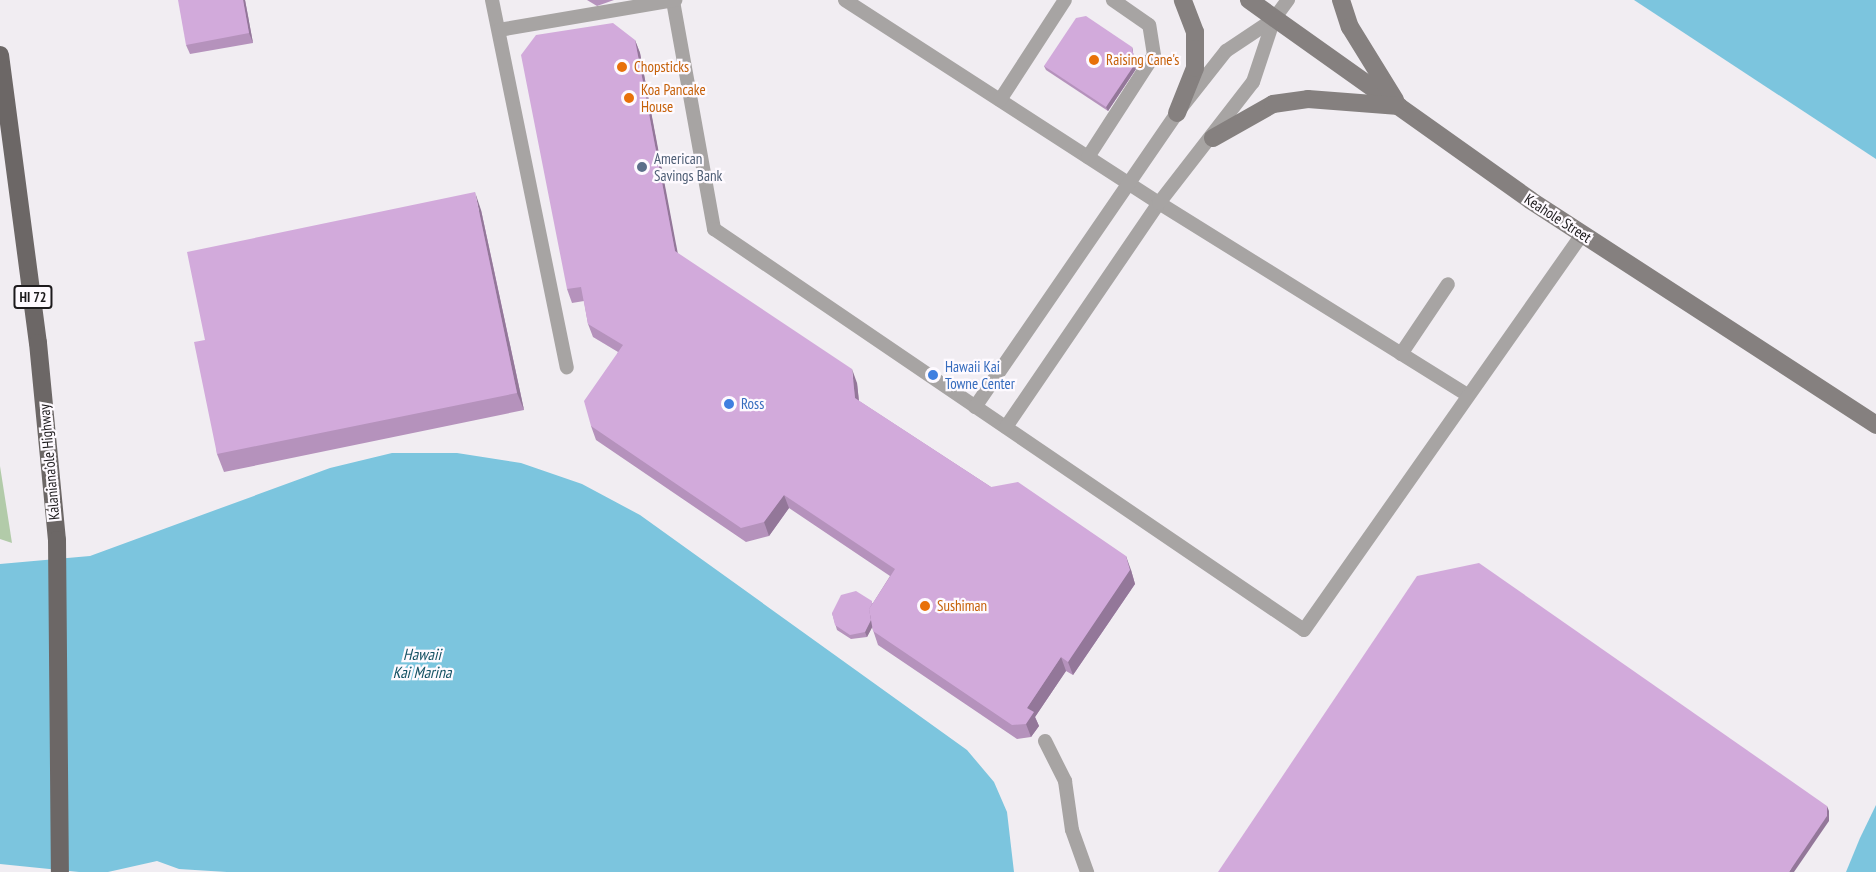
<!DOCTYPE html>
<meta charset="utf-8">
<style>
body{margin:0}
#map{position:relative;width:1876px;height:872px;overflow:hidden;background:#f1edf2;font-family:"PT Sans Narrow",sans-serif}
div>[style]{position:absolute}
[style*='--x']{left:calc(var(--x)*1px);top:calc(var(--y)*1px);width:calc(var(--w)*1px);rotate:calc(var(--a)*1deg)}
.green>*{inset:0;background:#b2cba9}
.water>*{inset:0;background:#7cc5de}
.lane>*{height:14px;margin:-7px;padding:0 7px;transform-origin:7px;border-radius:7px;background:#a7a4a3}
.secondary>*{height:18px;margin:-9px;padding:0 9px;transform-origin:9px;border-radius:9px;background:#85807f}
.primary>*{height:18px;margin:-9px;padding:0 9px;transform-origin:9px;border-radius:9px;background:#6c6766}
.wall>*{inset:0;background:#b592bc}
.shaded-wall>*{inset:0;background:#937799}
.building>*{inset:0;background:#d2aadb}
.dots>*{width:16px;height:16px;translate:-50% -50%;box-sizing:border-box;border:3px solid #fefaff;border-radius:50%}
span{translate:-50% -50%;white-space:nowrap;text-align:center;line-height:1.15;-webkit-text-stroke:4.5px #fefaff;paint-order:stroke}
.shield-label span{padding:2px 4px;background:#fefaff;border:2px solid;border-radius:4px;-webkit-text-stroke-width:0}
.shield-label{font-size:14px;color:#1d1b1d;font-weight:700}
.food-label{font-size:15px;color:#c56008}
.left{translate:0 -50%;text-align:left}
.service-label{font-size:15px;color:#4e5e75}
.street-label{font-size:15px;color:#1d1b1d}
.shop-label{font-size:15px;color:#366cbe}
.water-label{font-size:16px;color:#155264;font-style:italic}
</style>
<div id="map">
<div class="green">
<i style="clip-path:polygon(0 466px,12px 543px,0 539px)"></i>
</div>
<div class="water">
<i style="clip-path:polygon(1634px 0,1876px 0,1876px 159px)"></i>
<i style="clip-path:polygon(392px 453px,457px 453px,521px 463px,582px 484px,640px 515px,967px 750px,994px 782px,1007px 812px,1014px 872px,227px 872px,179px 869px,157px 861px,108px 872px,79px 872px,0 864px,0 564px,90px 556px,330px 468px)"></i>
<i style="clip-path:polygon(1876px 805px,1876px 872px,1846px 872px,1860px 838px)"></i>
</div>
<div class="lane">
<i style="--x:492;--y:0;--w:375;--a:78.5"></i>
<i style="--x:845;--y:0;--w:374;--a:32.9"></i>
<i style="--x:1159;--y:203;--w:364;--a:31.9"></i>
<i style="--x:673;--y:1;--w:232;--a:79.8"></i>
<i style="--x:714;--y:229;--w:713;--a:34.2"></i>
<i style="--x:1304;--y:630;--w:484;--a:-54.9"></i>
<i style="--x:499;--y:30;--w:179;--a:-9.7"></i>
<i style="--x:1000;--y:100;--w:119;--a:-57"></i>
<i style="--x:1088;--y:157;--w:121;--a:-57.1"></i>
<i style="--x:1154;--y:55;--w:30;--a:-99"></i>
<i style="--x:1149;--y:25;--w:44;--a:-145.2"></i>
<i style="--x:1401;--y:354;--w:84;--a:-56.1"></i>
<i style="--x:975;--y:407;--w:357;--a:-55.5"></i>
<i style="--x:1177;--y:113;--w:79;--a:-51.7"></i>
<i style="--x:1226;--y:51;--w:58;--a:-33.7"></i>
<i style="--x:1274;--y:19;--w:24;--a:-54"></i>
<i style="--x:1006;--y:427;--w:271;--a:-55.7"></i>
<i style="--x:1159;--y:203;--w:153;--a:-52.2"></i>
<i style="--x:1253;--y:82;--w:66;--a:-71.6"></i>
<i style="--x:1045;--y:741;--w:45;--a:63.4"></i>
<i style="--x:1065;--y:781;--w:49;--a:81.9"></i>
<i style="--x:1072;--y:830;--w:45;--a:70.3"></i>
</div>
<div class="secondary">
<i style="--x:1249;--y:0;--w:345;--a:35.4"></i>
<i style="--x:1530;--y:200;--w:413;--a:33"></i>
<i style="--x:1341;--y:0;--w:28;--a:72"></i>
<i style="--x:1350;--y:27;--w:86;--a:58.3"></i>
<i style="--x:1177;--y:113;--w:48;--a:-68.2"></i>
<i style="--x:1195;--y:68;--w:36;--a:-90"></i>
<i style="--x:1195;--y:32;--w:34;--a:-111"></i>
<i style="--x:1213;--y:138;--w:69;--a:-29.5"></i>
<i style="--x:1273;--y:104;--w:35;--a:-8"></i>
<i style="--x:1308;--y:99;--w:91;--a:4.4"></i>
</div>
<div class="primary">
<i style="--x:0;--y:55;--w:290;--a:82.5"></i>
<i style="--x:38;--y:343;--w:198;--a:84.5"></i>
<i style="--x:57;--y:540;--w:332;--a:89.5"></i>
</div>
<div class="wall">
<i style="clip-path:polygon(245px 0,253px 43px,190px 54px,186px 45px)"></i>
<i style="clip-path:polygon(587px 0,614px 0,597px 6px)"></i>
<i style="clip-path:polygon(635px 40px,640px 53px,677px 253px,857px 383px,859px 401px,991px 487px,1131px 570px,1135px 584px,1073px 675px,1066px 671px,1035px 717px,1039px 726px,1031px 737px,1017px 739px,878px 645px,872px 627px,867px 637px,851px 639px,837px 630px,832px 613px,873px 603px,890px 576px,789px 508px,769px 536px,746px 542px,596px 440px,591px 426px,618px 352px,593px 337px,588px 324px,584px 301px,572px 303px,567px 289px)"></i>
<i style="clip-path:polygon(1132px 47px,1136px 69px,1108px 111px,1046px 70px,1044px 66px)"></i>
<i style="clip-path:polygon(481px 210px,524px 410px,224px 472px,217px 454px,205px 340px)"></i>
</div>
<div class="shaded-wall">
<i style="clip-path:polygon(243px 0,245px 0,253px 43px,249px 33px)"></i>
<i style="clip-path:polygon(635px 40px,640px 53px,680px 265px,675px 251px)"></i>
<i style="clip-path:polygon(1132px 47px,1136px 69px,1108px 111px,1106px 107px)"></i>
<i style="clip-path:polygon(475px 192px,481px 210px,524px 410px,517px 393px)"></i>
<i style="clip-path:polygon(852px 369px,857px 383px,860px 412px,855px 398px)"></i>
<i style="clip-path:polygon(784px 495px,789px 508px,769px 536px,764px 522px)"></i>
<i style="clip-path:polygon(1126px 556px,1131px 570px,1135px 584px,1073px 675px,1068px 662px)"></i>
<i style="clip-path:polygon(873px 606px,876px 620px,867px 637px,865px 632px)"></i>
<i style="clip-path:polygon(1061px 657px,1066px 671px,1035px 717px,1039px 726px,1031px 737px,1026px 724px,1027px 708px)"></i>
<i style="clip-path:polygon(1827px 806px,1829px 811px,1829px 821px,1794px 872px,1789px 872px)"></i>
</div>
<div class="building">
<i style="clip-path:polygon(178px 0,243px 0,249px 33px,186px 45px)"></i>
<i style="clip-path:polygon(1086px 16px,1132px 47px,1135px 64px,1106px 107px,1044px 66px,1076px 18px)"></i>
<i style="clip-path:polygon(613px 23px,635px 40px,675px 251px,852px 369px,855px 398px,991px 487px,1018px 482px,1126px 556px,1130px 570px,1068px 662px,1061px 657px,1027px 708px,1034px 712px,1026px 724px,1012px 725px,873px 631px,869px 609px,895px 569px,784px 495px,764px 522px,741px 528px,591px 426px,584px 401px,623px 345px,588px 324px,581px 287px,567px 289px,521px 55px,536px 35px)"></i>
<i style="clip-path:polygon(475px 192px,517px 393px,217px 454px,194px 342px,205px 340px,187px 252px)"></i>
<i style="clip-path:polygon(1479px 563px,1827px 806px,1827px 816px,1789px 872px,1218px 872px,1417px 576px)"></i>
<i style="clip-path:polygon(856px 591px,872px 601px,872px 604px,869px 609px,871px 620px,865px 632px,850px 635px,835px 625px,832px 613px,841px 595px)"></i>
</div>
<div class="dots">
<i style="left:1094px;top:60px;background:#e8710a"></i>
<i style="left:622px;top:67px;background:#e8710a"></i>
<i style="left:629px;top:98px;background:#e8710a"></i>
<i style="left:642px;top:167px;background:#5c6f8a"></i>
<i style="left:933px;top:375px;background:#3f7fe0"></i>
<i style="left:729px;top:404px;background:#3f7fe0"></i>
<i style="left:925px;top:606px;background:#e8710a"></i>
</div>
<div class="shield-label">
<span style="left:33px;top:297px">HI 72</span>
</div>
<div class="food-label">
<span class="left" style="left:1106px;top:60px">Raising Cane's</span>
<span class="left" style="left:634px;top:67px">Chopsticks</span>
<span class="left" style="left:641px;top:98px">Koa Pancake<br>House</span>
<span class="left" style="left:937px;top:606px">Sushiman</span>
</div>
<div class="service-label">
<span class="left" style="left:654px;top:167px">American<br>Savings Bank</span>
</div>
<div class="street-label">
<span style="left:1558px;top:218px;rotate:33deg">Keahole Street</span>
<span style="left:49px;top:462px;rotate:-95deg">Kalaniana’ole Highway</span>
</div>
<div class="shop-label">
<span class="left" style="left:945px;top:375px">Hawaii Kai<br>Towne Center</span>
<span class="left" style="left:741px;top:404px">Ross</span>
</div>
<div class="water-label">
<span style="left:422px;top:663px">Hawaii<br>Kai Marina</span>
</div>
</div>
